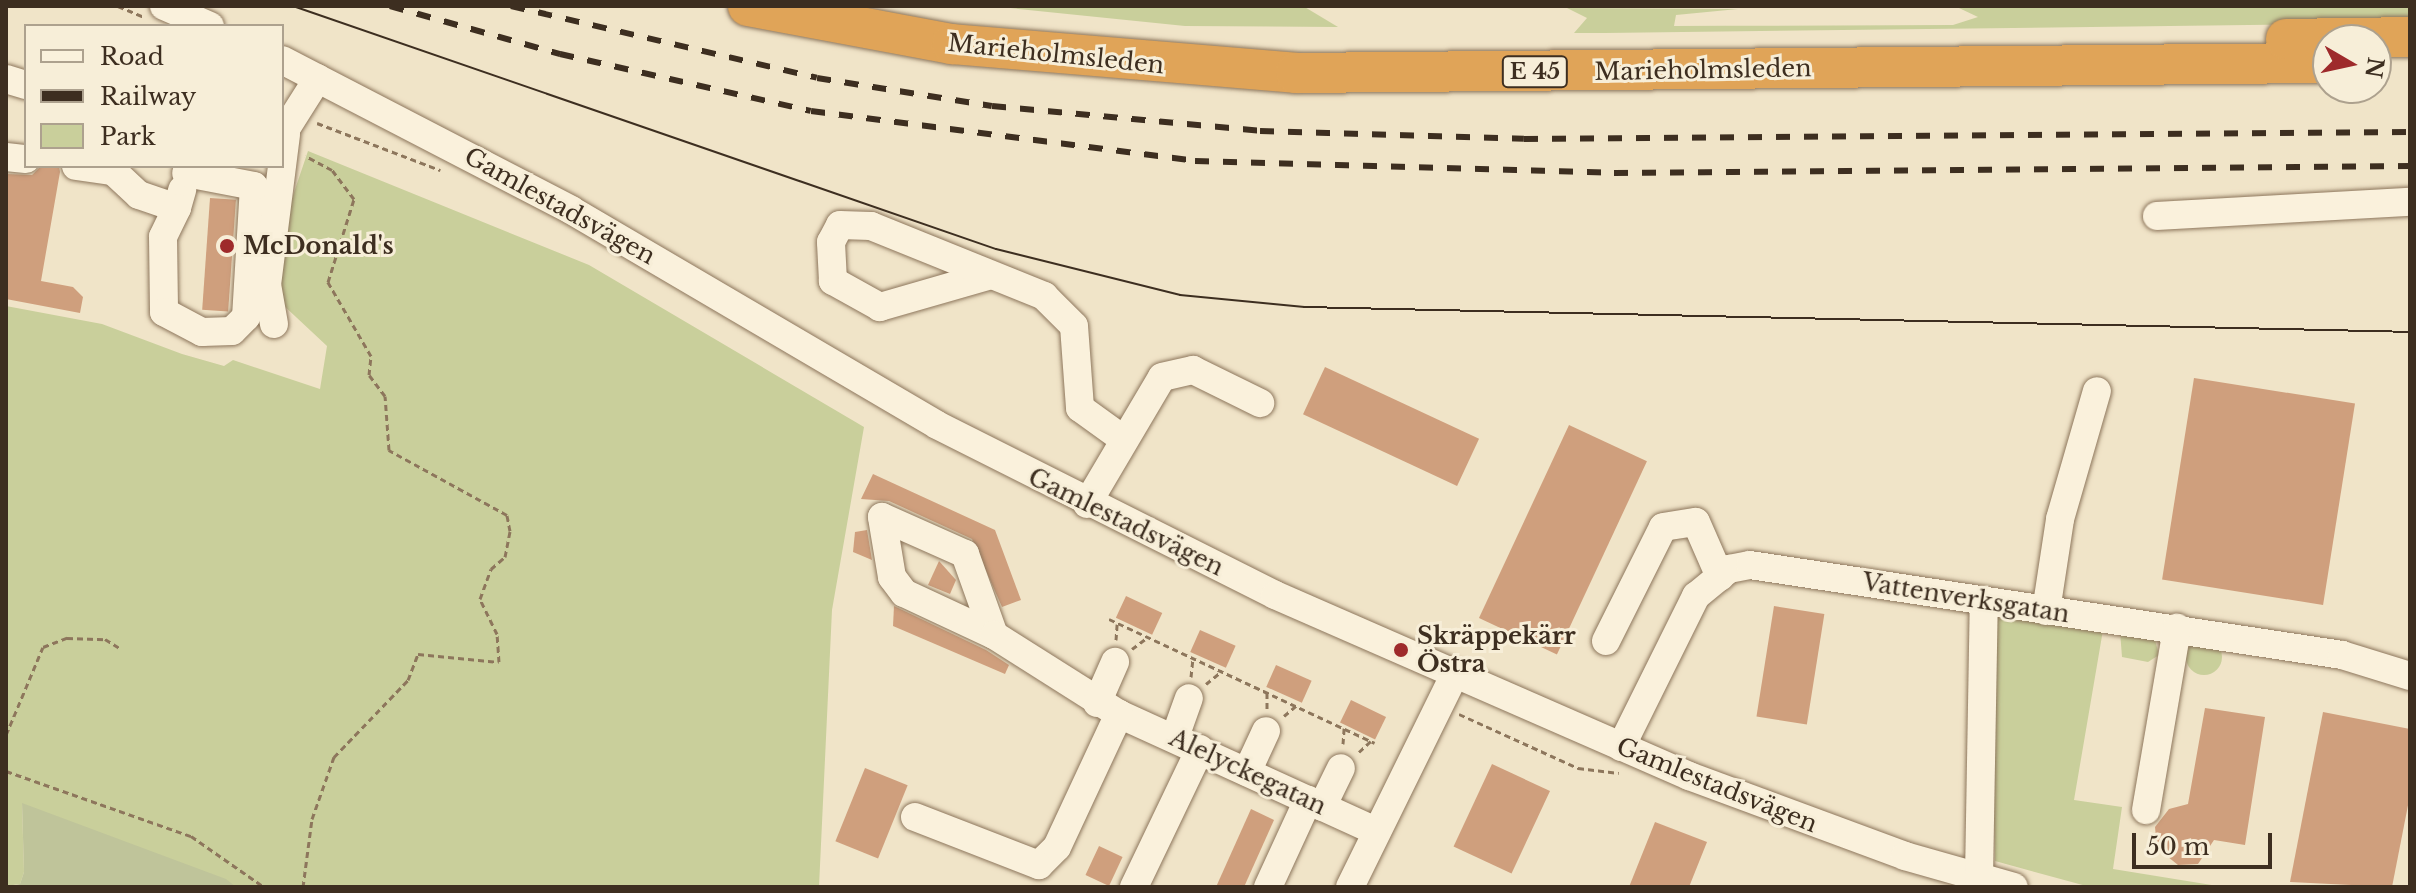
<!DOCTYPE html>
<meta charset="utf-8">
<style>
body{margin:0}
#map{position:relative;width:2416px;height:893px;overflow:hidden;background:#f0e4c8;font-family:"Libre Baskerville",serif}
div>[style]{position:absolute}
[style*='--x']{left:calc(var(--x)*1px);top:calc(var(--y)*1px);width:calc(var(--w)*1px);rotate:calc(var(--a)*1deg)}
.green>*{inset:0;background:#c9cf9b}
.round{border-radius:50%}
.cemetery>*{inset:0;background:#bfc49a}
.building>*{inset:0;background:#cf9f7d;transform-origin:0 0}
.path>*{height:3px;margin-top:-1.5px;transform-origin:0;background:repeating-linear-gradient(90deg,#8d765c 0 6px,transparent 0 10px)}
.roads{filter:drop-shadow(0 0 2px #8d765c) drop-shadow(0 0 2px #8d765c)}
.minor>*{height:28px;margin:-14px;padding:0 14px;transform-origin:14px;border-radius:14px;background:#faf1dc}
.highway>*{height:40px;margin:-20px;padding:0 20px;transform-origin:20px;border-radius:20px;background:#e0a458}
.tram>*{height:2px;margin:-1px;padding:0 1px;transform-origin:1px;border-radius:1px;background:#3d2e20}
.rail>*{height:6px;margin-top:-3px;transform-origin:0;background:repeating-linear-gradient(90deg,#3d2e20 0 14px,transparent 0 28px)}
.dots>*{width:22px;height:22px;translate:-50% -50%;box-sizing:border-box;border:4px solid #f7eed8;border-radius:50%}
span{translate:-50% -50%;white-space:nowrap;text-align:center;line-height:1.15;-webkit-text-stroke:6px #f7eed8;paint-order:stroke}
.shield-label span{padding:2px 6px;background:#f7eed8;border:2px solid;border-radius:6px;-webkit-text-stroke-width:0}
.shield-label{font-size:22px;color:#3d2e20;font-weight:700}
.street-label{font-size:24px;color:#3d2e20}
.poi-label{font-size:24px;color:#3d2e20;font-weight:700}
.left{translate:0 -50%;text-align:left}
.frame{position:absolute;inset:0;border:8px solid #3d2e20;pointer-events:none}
.legend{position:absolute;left:24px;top:24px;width:260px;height:144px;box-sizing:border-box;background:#f7eed8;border:2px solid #ada18e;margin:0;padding:10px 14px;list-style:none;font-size:24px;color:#3d2e20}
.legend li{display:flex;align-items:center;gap:16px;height:40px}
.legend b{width:40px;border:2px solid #ada18e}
.north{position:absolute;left:2312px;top:24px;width:80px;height:80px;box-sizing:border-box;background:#f7eed8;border:2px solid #ada18e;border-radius:50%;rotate:99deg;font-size:22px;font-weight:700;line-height:32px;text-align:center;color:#3d2e20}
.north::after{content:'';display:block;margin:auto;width:28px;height:36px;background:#9e2a2b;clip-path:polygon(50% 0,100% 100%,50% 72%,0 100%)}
.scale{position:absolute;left:2132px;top:833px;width:140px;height:36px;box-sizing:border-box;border:4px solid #3d2e20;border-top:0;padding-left:10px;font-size:24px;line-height:28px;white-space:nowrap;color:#3d2e20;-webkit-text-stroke:6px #f7eed8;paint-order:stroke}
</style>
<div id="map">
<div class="green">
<i style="clip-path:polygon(990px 6px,1303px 6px,1338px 27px,1185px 26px)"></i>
<i style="clip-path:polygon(2410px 6px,2410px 23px,1605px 33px,1574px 33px,1587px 18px,1567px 8px,1738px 9px,1676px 15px,1674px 26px,1953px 25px,1978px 17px,1959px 8px)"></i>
<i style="clip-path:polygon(308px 151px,589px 265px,864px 427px,832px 610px,819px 887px,236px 887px,22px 804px,24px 872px,20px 884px,6px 886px,6px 306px,102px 324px,182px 354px,224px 366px,233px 360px,320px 389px,327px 346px,281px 303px,278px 240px)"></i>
<i style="clip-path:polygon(1990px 614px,2103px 630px,2074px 800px,2122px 807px,2113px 869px,2224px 887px,2090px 887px,1995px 861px)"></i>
<i style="clip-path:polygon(2120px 631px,2154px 636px,2159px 655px,2148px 662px,2122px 657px)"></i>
<i class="round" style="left:2186px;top:639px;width:36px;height:36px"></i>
</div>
<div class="cemetery">
<i style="clip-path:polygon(22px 803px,226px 879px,236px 887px,6px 887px,20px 884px,24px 872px)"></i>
</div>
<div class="building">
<i style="clip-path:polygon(41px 166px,59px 166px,60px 172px,41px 281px,73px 287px,83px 297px,80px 313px,6px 299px,6px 174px,32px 175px)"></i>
<i style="left:210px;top:198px;width:26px;height:112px;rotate:4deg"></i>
<i style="left:1325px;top:367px;width:170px;height:52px;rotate:25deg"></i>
<i style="left:2194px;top:378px;width:163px;height:204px;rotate:9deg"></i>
<i style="left:1569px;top:425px;width:86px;height:213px;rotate:25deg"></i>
<i style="clip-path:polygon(873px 474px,995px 530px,1021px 600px,1002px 607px,972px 539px,889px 501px,861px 499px)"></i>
<i style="clip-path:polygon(867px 530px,872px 560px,853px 552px,855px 532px)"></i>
<i style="clip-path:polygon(939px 561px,956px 580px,950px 594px,928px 585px)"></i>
<i style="left:1126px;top:596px;width:40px;height:24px;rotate:25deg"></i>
<i style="clip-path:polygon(894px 606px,986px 650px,1009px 665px,1005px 674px,893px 626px)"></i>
<i style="left:1774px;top:606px;width:51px;height:112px;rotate:9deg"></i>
<i style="left:1200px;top:630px;width:39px;height:24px;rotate:24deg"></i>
<i style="left:1276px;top:665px;width:39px;height:24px;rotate:24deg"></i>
<i style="left:1351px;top:700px;width:39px;height:25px;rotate:26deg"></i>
<i style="clip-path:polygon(2205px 708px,2265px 717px,2245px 845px,2214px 840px,2198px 864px,2178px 865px,2157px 848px,2155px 827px,2169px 809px,2188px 804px)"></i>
<i style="clip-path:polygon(2323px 712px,2410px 729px,2410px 795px,2392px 887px,2290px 882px)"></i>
<i style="left:1492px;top:764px;width:64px;height:91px;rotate:25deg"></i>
<i style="left:865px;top:768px;width:46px;height:79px;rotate:22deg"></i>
<i style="clip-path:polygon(1251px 809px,1274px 820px,1244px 887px,1216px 887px)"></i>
<i style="clip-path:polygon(1655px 822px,1707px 842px,1689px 887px,1629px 887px)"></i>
<i style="left:1099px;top:846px;width:26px;height:32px;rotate:25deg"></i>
</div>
<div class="path">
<i style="--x:118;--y:6;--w:28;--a:23"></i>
<i style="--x:317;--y:123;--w:132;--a:20.9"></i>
<i style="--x:1109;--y:619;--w:293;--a:25"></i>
<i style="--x:1116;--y:640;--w:16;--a:-86"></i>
<i style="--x:1132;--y:649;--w:20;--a:-37"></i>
<i style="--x:1191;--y:677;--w:19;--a:-84"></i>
<i style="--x:1206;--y:684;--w:21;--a:-39"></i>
<i style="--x:1267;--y:709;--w:16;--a:-90"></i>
<i style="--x:1459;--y:714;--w:131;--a:24.4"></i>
<i style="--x:1578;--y:768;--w:41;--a:7"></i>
<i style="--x:1284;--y:716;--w:16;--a:-40"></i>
<i style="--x:6;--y:735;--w:95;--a:-67.2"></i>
<i style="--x:43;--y:647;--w:26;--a:-21"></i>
<i style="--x:67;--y:638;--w:38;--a:2"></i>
<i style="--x:105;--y:639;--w:19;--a:32"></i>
<i style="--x:1343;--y:744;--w:16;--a:-86"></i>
<i style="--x:1359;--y:752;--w:16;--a:-43"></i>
<i style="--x:6;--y:771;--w:196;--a:19.4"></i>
<i style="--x:191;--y:836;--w:89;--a:34.9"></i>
<i style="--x:303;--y:887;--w:69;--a:-82.5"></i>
<i style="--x:312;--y:819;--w:66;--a:-70.5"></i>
<i style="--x:334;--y:757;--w:107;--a:-46.1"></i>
<i style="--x:408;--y:680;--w:28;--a:-69"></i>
<i style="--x:418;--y:654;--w:81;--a:5.6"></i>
<i style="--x:499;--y:662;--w:28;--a:-94"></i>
<i style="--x:497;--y:634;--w:39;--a:-116"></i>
<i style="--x:480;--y:599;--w:32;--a:-70"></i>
<i style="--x:491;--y:569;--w:18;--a:-41"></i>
<i style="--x:505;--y:557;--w:26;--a:-79"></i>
<i style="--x:510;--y:531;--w:16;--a:-101"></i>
<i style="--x:507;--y:515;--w:135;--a:-151.2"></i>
<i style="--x:389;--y:450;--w:54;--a:-94.2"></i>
<i style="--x:385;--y:396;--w:26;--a:-127"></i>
<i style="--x:369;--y:375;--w:19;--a:-84"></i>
<i style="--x:371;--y:356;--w:86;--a:-120.2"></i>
<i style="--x:328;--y:282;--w:87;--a:-72.6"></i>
<i style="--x:354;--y:199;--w:36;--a:-127"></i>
<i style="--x:332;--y:170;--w:30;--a:-152"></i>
</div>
<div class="roads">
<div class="minor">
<i style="--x:164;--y:6;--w:50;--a:23.5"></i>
<i style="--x:282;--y:60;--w:326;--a:27.4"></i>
<i style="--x:571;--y:210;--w:424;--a:30.4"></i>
<i style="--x:937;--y:425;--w:378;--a:26.7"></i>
<i style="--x:1275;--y:595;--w:452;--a:23.6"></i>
<i style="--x:1689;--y:776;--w:230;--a:20.3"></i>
<i style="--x:1905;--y:856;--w:113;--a:15.9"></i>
<i style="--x:6;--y:79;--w:21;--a:17"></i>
<i style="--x:282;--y:135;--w:67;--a:-57.7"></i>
<i style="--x:6;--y:157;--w:20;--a:6"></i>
<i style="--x:76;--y:166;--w:37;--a:8"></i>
<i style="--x:113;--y:171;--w:35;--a:43"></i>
<i style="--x:139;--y:195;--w:40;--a:18.9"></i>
<i style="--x:177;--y:208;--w:19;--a:-74"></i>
<i style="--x:177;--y:208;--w:32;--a:116"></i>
<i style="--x:163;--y:237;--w:75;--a:89.2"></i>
<i style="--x:164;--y:312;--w:43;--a:27.8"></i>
<i style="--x:202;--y:332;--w:30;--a:-2"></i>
<i style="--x:232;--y:331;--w:20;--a:-45"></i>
<i style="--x:246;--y:317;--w:131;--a:-86.5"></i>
<i style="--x:254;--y:186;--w:69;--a:-169.2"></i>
<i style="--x:2157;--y:216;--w:253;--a:-3.2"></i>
<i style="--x:991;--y:275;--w:116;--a:163.9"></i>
<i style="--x:880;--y:307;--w:54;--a:-151"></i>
<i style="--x:833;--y:281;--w:39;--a:-93"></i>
<i style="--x:831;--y:242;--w:19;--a:-62"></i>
<i style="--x:840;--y:225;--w:31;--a:2"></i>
<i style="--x:871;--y:226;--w:187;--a:22"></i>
<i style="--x:1044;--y:296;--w:42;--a:45"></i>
<i style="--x:1074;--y:326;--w:82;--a:85.8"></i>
<i style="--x:1080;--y:408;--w:53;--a:35.8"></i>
<i style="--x:274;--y:324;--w:40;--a:-100"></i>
<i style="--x:267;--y:285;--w:152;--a:-82.8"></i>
<i style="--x:1087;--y:504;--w:147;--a:-59.4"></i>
<i style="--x:1162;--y:377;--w:32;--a:-13"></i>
<i style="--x:1193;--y:370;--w:75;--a:26.2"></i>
<i style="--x:882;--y:517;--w:91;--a:24"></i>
<i style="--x:965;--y:554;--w:86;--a:70.3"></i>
<i style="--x:994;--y:635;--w:99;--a:-155"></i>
<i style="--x:904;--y:593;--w:20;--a:-127"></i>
<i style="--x:892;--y:577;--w:61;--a:-99.5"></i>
<i style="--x:2046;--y:611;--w:93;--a:-81.3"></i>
<i style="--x:2060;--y:519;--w:133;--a:-73.9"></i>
<i style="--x:994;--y:635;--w:148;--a:32.3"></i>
<i style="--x:1119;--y:714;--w:282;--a:24.5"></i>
<i style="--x:1606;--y:641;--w:127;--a:-63.4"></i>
<i style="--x:1663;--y:527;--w:33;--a:-9"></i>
<i style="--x:1696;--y:522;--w:60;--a:66.4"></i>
<i style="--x:1097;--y:703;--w:45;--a:-66.3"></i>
<i style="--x:1175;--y:737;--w:41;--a:-70.3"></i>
<i style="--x:1621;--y:747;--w:169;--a:-63.6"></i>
<i style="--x:1696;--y:596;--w:43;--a:-39.3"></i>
<i style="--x:1729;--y:569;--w:21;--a:-11"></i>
<i style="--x:1750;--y:565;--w:599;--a:8.64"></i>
<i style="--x:2342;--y:655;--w:71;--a:17.2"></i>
<i style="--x:1247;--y:772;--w:45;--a:-65.1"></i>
<i style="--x:1322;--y:807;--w:43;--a:-64"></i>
<i style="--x:2146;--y:810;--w:185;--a:-80.3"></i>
<i style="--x:915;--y:817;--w:133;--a:21.2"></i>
<i style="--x:1039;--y:865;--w:25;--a:-45"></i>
<i style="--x:1057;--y:847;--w:147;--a:-65"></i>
<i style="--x:1979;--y:877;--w:276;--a:-89"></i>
<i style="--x:1134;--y:887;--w:153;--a:-64.4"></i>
<i style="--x:1268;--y:887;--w:96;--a:-65.3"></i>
<i style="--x:1350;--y:887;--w:237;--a:-63.8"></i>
</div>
<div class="highway">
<i style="--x:748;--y:6;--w:208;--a:10.6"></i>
<i style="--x:952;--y:44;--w:345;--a:4.8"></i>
<i style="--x:1296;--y:73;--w:1032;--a:-0.56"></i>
<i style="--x:2286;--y:39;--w:124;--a:-0.9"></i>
</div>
</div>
<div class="tram">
<i style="--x:293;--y:6;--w:744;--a:19.07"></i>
<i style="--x:996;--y:249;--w:190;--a:14"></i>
<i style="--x:1180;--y:295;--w:125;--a:5.5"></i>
<i style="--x:1304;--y:307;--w:1106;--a:1.29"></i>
</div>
<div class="rail">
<i style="--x:390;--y:6;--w:177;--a:15.8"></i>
<i style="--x:560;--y:54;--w:257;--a:12.8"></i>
<i style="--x:811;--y:111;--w:387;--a:7.4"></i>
<i style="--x:1195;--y:161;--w:419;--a:1.6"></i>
<i style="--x:1614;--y:173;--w:796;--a:-0.5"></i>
<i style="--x:511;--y:6;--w:314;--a:13.2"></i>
<i style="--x:817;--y:78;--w:177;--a:9.1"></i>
<i style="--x:992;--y:106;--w:269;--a:5.3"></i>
<i style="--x:1260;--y:131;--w:264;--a:1.7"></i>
<i style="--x:1524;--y:139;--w:886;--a:-0.45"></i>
</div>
<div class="dots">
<i style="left:227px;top:246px;background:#9e2a2b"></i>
<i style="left:1401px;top:650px;background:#9e2a2b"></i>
</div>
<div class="shield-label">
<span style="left:1535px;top:72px">E 45</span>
</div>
<div class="street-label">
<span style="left:1056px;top:54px;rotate:6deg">Marieholmsleden</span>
<span style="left:1703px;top:70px;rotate:-1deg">Marieholmsleden</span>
<span style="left:560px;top:206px;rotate:29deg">Gamlestadsvägen</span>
<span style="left:1126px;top:522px;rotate:26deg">Gamlestadsvägen</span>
<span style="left:1966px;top:598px;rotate:9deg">Vattenverksgatan</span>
<span style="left:1248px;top:772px;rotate:25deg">Alelyckegatan</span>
<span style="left:1717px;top:785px;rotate:22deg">Gamlestadsvägen</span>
</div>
<div class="poi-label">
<span class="left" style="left:243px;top:246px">McDonald's</span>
<span class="left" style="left:1417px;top:650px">Skräppekärr<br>Östra</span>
</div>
<div class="frame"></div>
<ul class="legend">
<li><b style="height:10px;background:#faf1dc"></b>Road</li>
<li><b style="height:10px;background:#3d2e20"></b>Railway</li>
<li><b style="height:22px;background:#c9cf9b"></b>Park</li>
</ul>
<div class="north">N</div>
<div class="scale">50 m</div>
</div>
